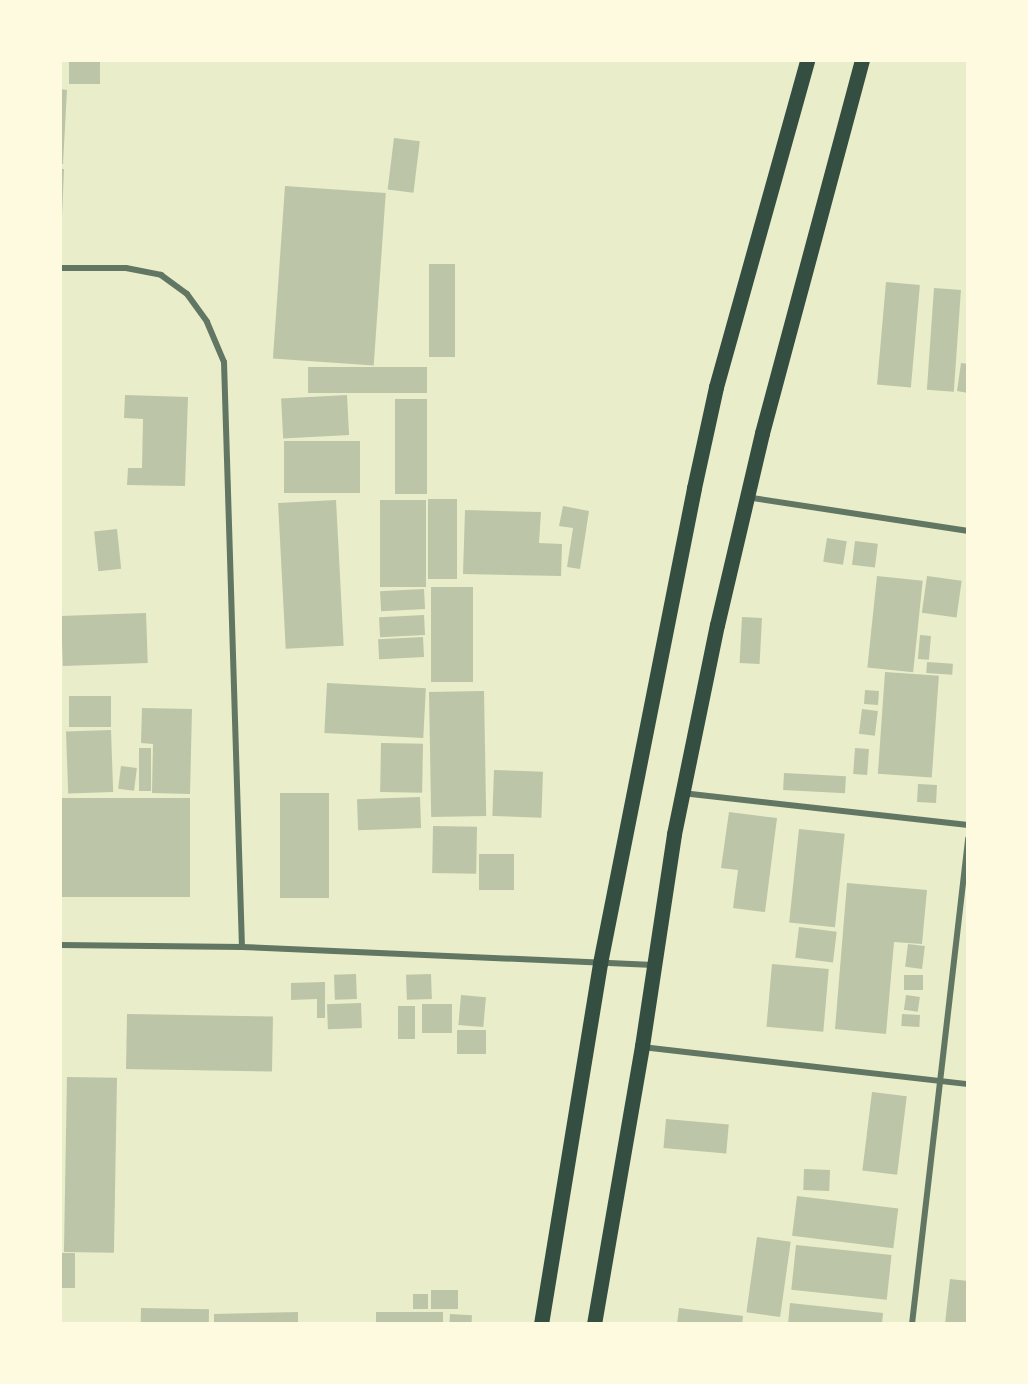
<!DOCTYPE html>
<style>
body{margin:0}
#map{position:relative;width:1028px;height:1384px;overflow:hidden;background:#e9edc9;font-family:"IBM Plex Sans",sans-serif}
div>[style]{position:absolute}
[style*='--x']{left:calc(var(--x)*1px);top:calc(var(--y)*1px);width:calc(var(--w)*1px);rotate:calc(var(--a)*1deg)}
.building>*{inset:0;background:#bcc5a7;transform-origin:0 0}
.minor>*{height:6px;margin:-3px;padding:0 3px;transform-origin:3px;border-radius:3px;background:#617663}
.primary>*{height:15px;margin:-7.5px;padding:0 7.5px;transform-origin:7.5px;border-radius:7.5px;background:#344e41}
span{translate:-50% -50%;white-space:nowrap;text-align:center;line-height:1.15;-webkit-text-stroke:5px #fefae0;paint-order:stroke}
.frame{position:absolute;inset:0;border:62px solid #fefae0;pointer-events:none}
</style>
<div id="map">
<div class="building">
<i style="left:69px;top:60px;width:31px;height:24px"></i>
<i style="clip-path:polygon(60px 89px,67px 90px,63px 164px,60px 164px)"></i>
<i style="left:394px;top:138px;width:26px;height:52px;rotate:7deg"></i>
<i style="clip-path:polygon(60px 169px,64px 169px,62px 216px,60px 216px)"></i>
<i style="left:285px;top:186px;width:101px;height:173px;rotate:4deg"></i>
<i style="left:429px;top:264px;width:26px;height:93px"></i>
<i style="left:886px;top:282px;width:34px;height:103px;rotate:5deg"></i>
<i style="left:934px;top:288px;width:27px;height:102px;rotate:4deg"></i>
<i style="clip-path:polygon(961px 363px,968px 364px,968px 393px,957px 391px)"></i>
<i style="left:427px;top:367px;width:26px;height:119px;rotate:90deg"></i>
<i style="clip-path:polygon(125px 395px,188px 397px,185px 486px,127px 485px,128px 468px,142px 468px,143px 419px,124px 418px)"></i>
<i style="left:347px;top:395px;width:40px;height:66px;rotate:87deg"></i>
<i style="left:427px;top:399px;width:95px;height:32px;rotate:90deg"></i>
<i style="left:360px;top:441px;width:52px;height:76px;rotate:90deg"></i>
<i style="left:428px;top:499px;width:29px;height:80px"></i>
<i style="left:336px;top:500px;width:146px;height:58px;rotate:87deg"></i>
<i style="left:380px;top:500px;width:46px;height:87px"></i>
<i style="clip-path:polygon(563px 506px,589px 511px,580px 569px,567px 567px,573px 528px,559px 526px)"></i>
<i style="clip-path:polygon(465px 510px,541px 512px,539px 543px,562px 544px,561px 576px,463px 574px)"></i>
<i style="left:117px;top:529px;width:40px;height:23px;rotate:84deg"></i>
<i style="left:827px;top:538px;width:20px;height:24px;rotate:9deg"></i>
<i style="left:855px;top:541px;width:23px;height:24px;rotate:7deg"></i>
<i style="left:877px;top:576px;width:46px;height:92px;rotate:6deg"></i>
<i style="left:927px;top:576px;width:35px;height:37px;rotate:8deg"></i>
<i style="left:473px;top:587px;width:95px;height:42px;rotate:90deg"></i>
<i style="left:424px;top:589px;width:20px;height:44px;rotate:87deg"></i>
<i style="left:146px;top:613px;width:50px;height:85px;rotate:88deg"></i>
<i style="left:424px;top:615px;width:20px;height:45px;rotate:87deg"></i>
<i style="left:742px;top:617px;width:20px;height:46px;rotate:3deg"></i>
<i style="left:920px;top:635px;width:11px;height:24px;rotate:5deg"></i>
<i style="left:423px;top:637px;width:20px;height:45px;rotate:87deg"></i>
<i style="left:927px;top:662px;width:26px;height:11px;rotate:4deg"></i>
<i style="left:885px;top:672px;width:54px;height:102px;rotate:4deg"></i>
<i style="left:327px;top:683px;width:99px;height:50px;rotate:3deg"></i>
<i style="left:865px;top:690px;width:14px;height:14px;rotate:4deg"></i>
<i style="left:484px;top:691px;width:125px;height:55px;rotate:89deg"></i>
<i style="left:69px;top:696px;width:42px;height:31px"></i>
<i style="clip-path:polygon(142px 708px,192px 709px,190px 794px,152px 793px,153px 744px,141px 743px)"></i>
<i style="left:862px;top:709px;width:16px;height:25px;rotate:7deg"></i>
<i style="left:111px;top:730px;width:62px;height:45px;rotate:88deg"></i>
<i style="left:381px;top:743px;width:42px;height:49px;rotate:1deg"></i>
<i style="left:139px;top:748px;width:12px;height:43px"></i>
<i style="left:855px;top:748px;width:14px;height:26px;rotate:4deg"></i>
<i style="left:121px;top:766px;width:16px;height:23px;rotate:7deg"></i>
<i style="left:494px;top:770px;width:49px;height:46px;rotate:2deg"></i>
<i style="left:784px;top:773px;width:62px;height:17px;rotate:3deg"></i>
<i style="left:918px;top:784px;width:19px;height:18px;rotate:3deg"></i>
<i style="left:280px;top:793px;width:49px;height:105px"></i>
<i style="left:420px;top:797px;width:31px;height:63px;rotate:88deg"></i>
<i style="left:190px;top:798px;width:99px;height:130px;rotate:90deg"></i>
<i style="clip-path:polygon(729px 812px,777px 818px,765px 912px,733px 908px,738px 870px,721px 868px)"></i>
<i style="left:433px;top:826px;width:44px;height:47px;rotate:1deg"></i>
<i style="left:799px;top:829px;width:46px;height:94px;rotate:6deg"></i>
<i style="left:514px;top:854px;width:36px;height:35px;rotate:90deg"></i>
<i style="clip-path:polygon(847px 883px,927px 890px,922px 944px,894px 942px,886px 1034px,835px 1029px)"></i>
<i style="left:799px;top:927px;width:38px;height:31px;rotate:7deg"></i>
<i style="left:908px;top:944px;width:17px;height:23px;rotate:7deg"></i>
<i style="left:772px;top:964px;width:57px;height:63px;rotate:5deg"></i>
<i style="left:356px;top:974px;width:25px;height:22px;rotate:88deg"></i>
<i style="left:431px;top:974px;width:25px;height:25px;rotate:88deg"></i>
<i style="left:904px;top:975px;width:19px;height:15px"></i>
<i style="clip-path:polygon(325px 982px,325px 1018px,317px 1018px,317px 999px,291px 1000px,291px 983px)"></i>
<i style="left:461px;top:995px;width:25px;height:30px;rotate:5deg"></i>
<i style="left:906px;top:995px;width:14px;height:15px;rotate:8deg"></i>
<i style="left:361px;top:1003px;width:25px;height:34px;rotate:88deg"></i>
<i style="left:422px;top:1004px;width:30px;height:29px"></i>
<i style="left:398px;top:1006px;width:17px;height:33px"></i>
<i style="left:127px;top:1014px;width:146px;height:55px;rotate:1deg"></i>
<i style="left:902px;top:1014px;width:18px;height:12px;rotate:3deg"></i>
<i style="left:457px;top:1030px;width:29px;height:24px"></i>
<i style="left:67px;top:1077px;width:50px;height:175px;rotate:1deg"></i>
<i style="left:872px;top:1092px;width:35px;height:79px;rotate:7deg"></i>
<i style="left:666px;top:1119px;width:63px;height:29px;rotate:5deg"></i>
<i style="left:804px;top:1169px;width:26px;height:21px;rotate:2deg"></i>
<i style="left:797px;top:1196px;width:102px;height:40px;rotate:7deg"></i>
<i style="left:757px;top:1237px;width:34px;height:76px;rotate:8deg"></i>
<i style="left:796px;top:1245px;width:96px;height:45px;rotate:6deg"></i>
<i style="left:60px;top:1253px;width:15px;height:35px"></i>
<i style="clip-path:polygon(950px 1279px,968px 1281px,968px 1324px,945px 1324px)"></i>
<i style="left:431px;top:1290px;width:27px;height:19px"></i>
<i style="left:413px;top:1294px;width:15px;height:15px"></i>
<i style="clip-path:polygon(790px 1303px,883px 1313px,882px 1324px,788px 1324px)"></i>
<i style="left:141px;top:1308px;width:68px;height:16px;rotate:1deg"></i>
<i style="clip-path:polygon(679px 1308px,743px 1316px,742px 1324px,677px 1324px)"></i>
<i style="clip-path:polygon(298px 1312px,298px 1324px,214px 1324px,214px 1314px)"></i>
<i style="left:443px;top:1312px;width:12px;height:67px;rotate:90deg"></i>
<i style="left:450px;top:1314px;width:22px;height:10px;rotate:3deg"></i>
</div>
<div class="minor">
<i style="--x:60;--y:268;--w:66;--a:0"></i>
<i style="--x:126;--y:268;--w:36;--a:11"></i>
<i style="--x:161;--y:275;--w:32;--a:36"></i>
<i style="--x:187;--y:294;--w:34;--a:54"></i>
<i style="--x:207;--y:322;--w:43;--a:67"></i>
<i style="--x:224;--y:362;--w:585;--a:88.24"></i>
<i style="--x:746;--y:497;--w:225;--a:8.7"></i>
<i style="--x:682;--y:793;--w:288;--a:6.4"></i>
<i style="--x:60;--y:945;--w:182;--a:0.6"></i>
<i style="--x:242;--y:947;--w:412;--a:2.5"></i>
<i style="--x:642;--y:1047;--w:328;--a:6.5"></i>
<i style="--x:912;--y:1324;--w:489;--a:-83.4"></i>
</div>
<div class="primary">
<i style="--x:541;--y:1324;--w:366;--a:-80.7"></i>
<i style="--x:600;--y:963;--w:484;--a:-78.8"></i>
<i style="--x:694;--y:488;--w:103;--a:-77.7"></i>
<i style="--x:716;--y:387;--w:339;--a:-74.4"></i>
<i style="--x:594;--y:1324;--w:282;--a:-80.2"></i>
<i style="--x:642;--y:1046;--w:214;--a:-81.4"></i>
<i style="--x:674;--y:834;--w:213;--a:-78.4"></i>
<i style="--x:717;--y:625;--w:197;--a:-76.8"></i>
<i style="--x:762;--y:433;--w:386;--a:-75"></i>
</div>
<div class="frame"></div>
</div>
